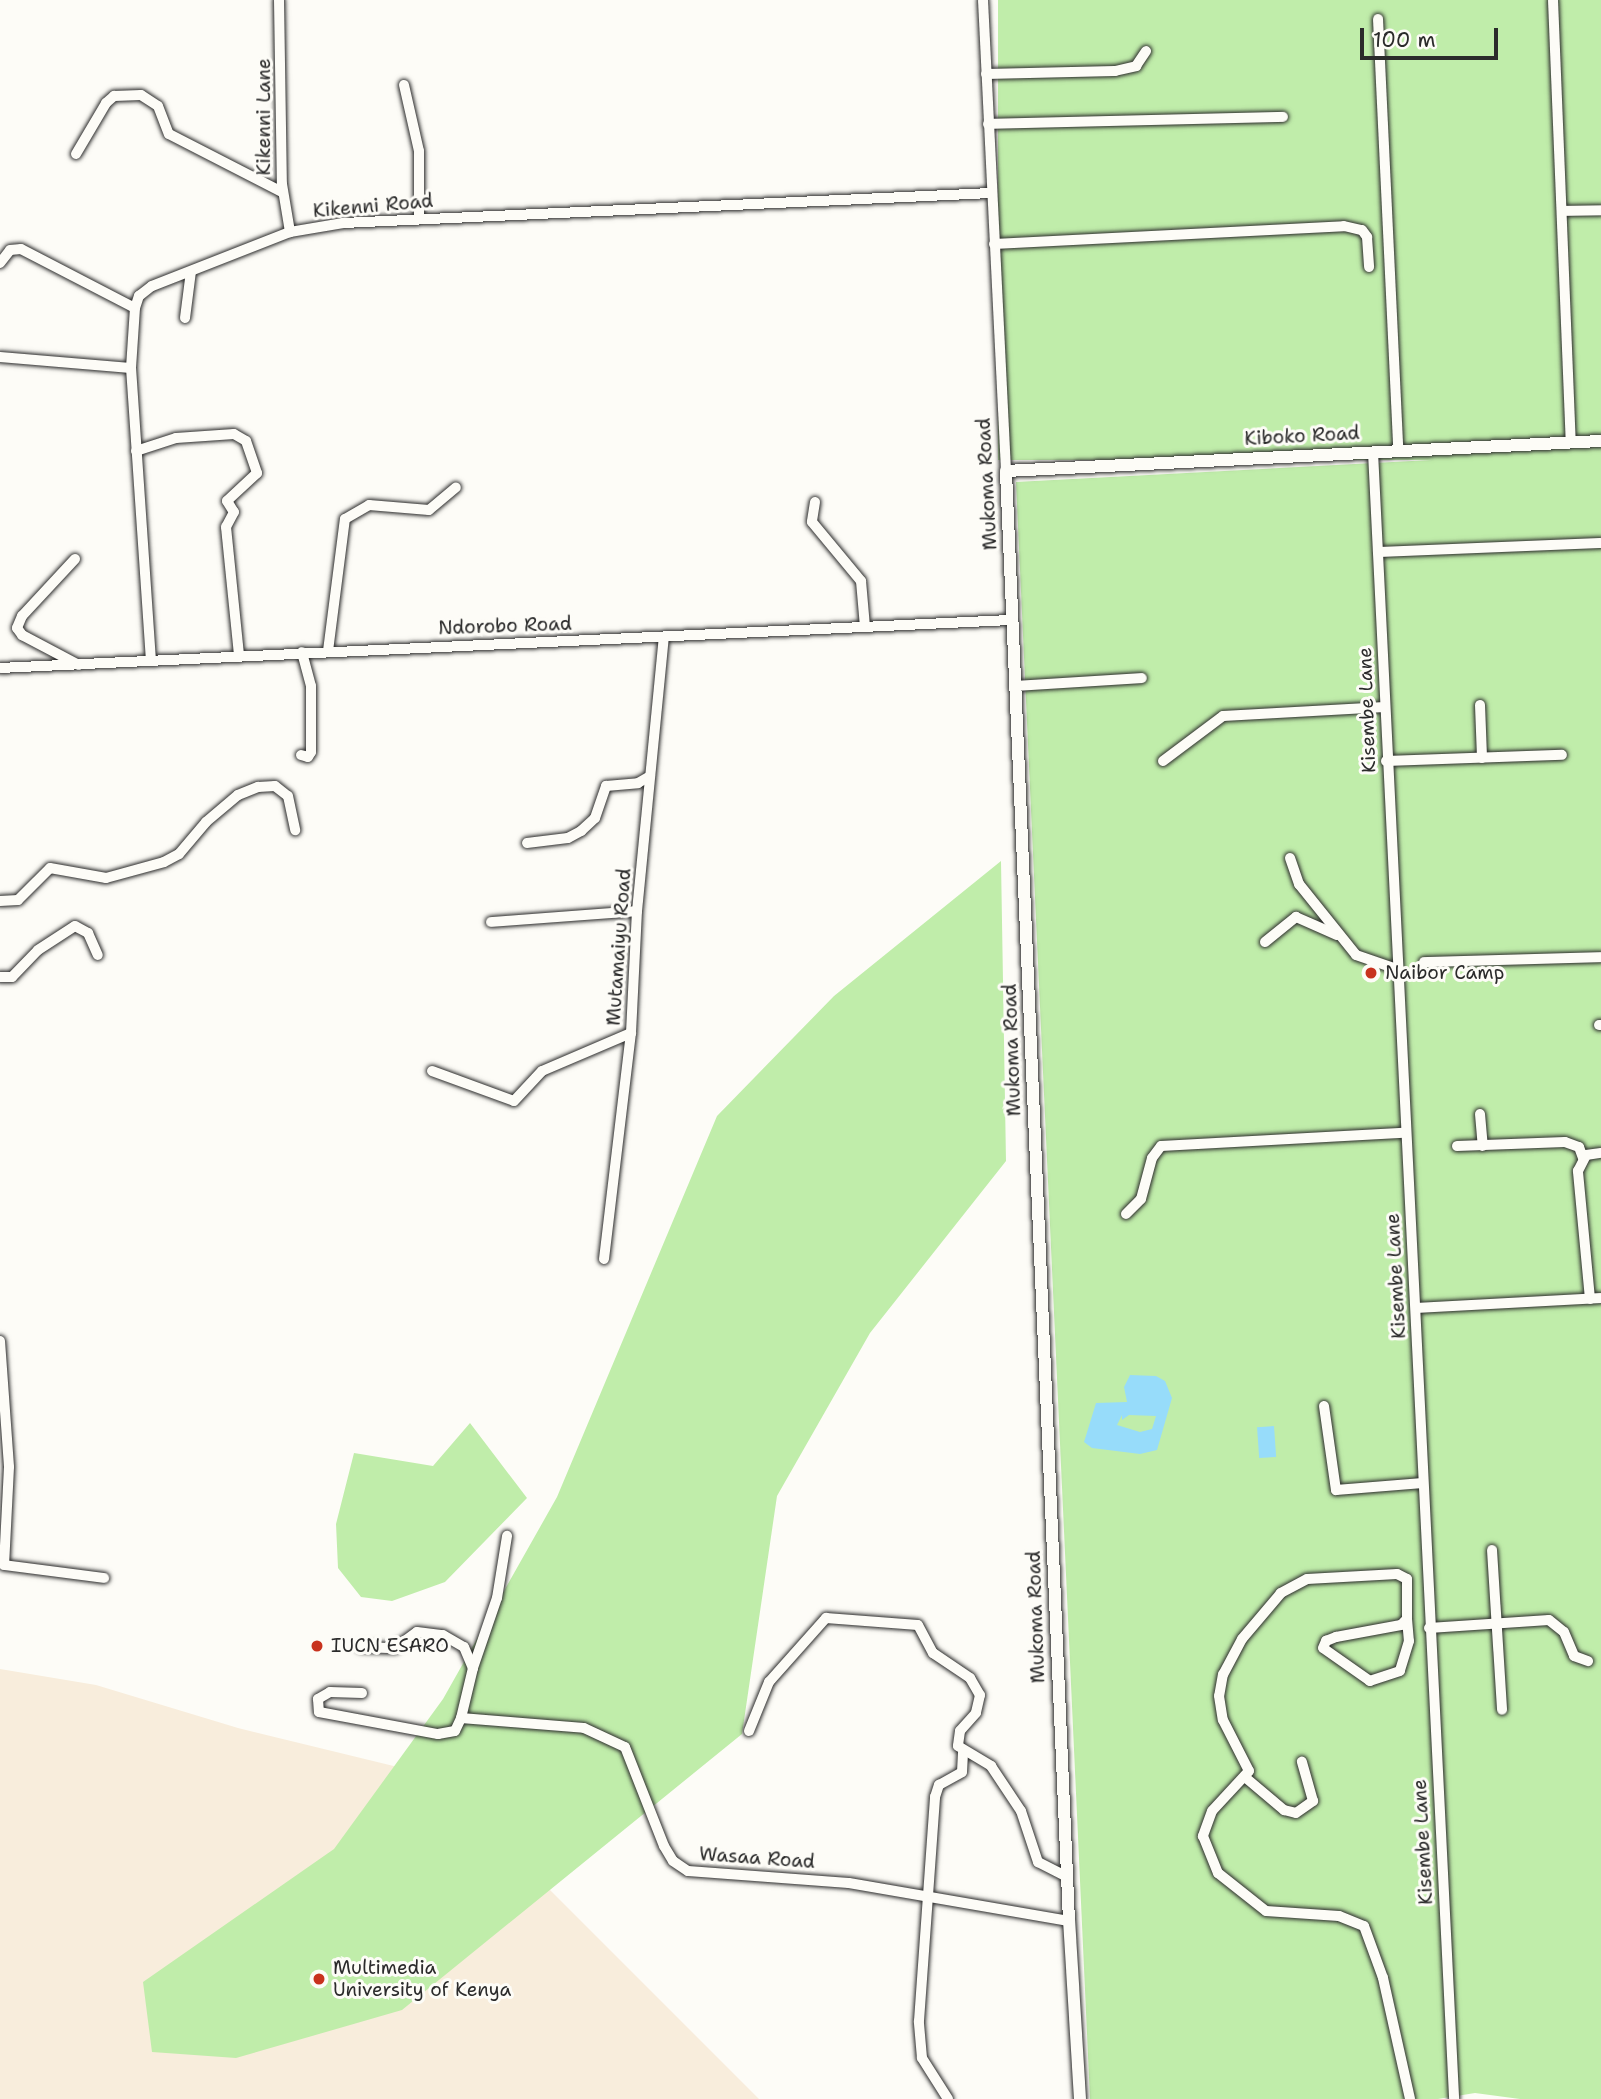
<!DOCTYPE html>
<style>
body{margin:0}
#map{position:relative;width:1601px;height:2099px;overflow:hidden;background:#fdfcf7;font-family:"Shantell Sans",sans-serif}
div>[style]{position:absolute}
[style*='--x']{left:calc(var(--x)*1px);top:calc(var(--y)*1px);width:calc(var(--w)*1px);rotate:calc(var(--a)*1deg)}
.built>*{inset:0;background:#f8eddc}
.green>*{inset:0;background:#c0edaa;transform-origin:0 0}
.water>*{inset:0;background:#97dcfa;transform-origin:0 0}
.roads{filter:drop-shadow(0 0 2px #2b2b2b) drop-shadow(0 0 2px #2b2b2b)}
.minor>*{height:10px;margin:-5px;padding:0 5px;transform-origin:5px;border-radius:5px;background:#fdfcf7}
.tertiary>*{height:12px;margin:-6px;padding:0 6px;transform-origin:6px;border-radius:6px;background:#fdfcf7}
.dots>*{width:19px;height:19px;translate:-50% -50%;box-sizing:border-box;border:4px solid #fdfcf7;border-radius:50%}
span{translate:-50% -50%;white-space:nowrap;text-align:center;line-height:1.15;-webkit-text-stroke:6px #fdfcf7;paint-order:stroke}
.street-label{font-size:19px;color:#2b2b2b}
.poi-label{font-size:19px;color:#2b2b2b}
.left{translate:0 -50%;text-align:left}
.scale{position:absolute;left:1360px;top:28px;width:138px;height:32px;box-sizing:border-box;border:4px solid #2b2b2b;border-top:0;padding-left:9px;font-size:21px;line-height:24px;white-space:nowrap;color:#2b2b2b;-webkit-text-stroke:5px #fdfcf7;paint-order:stroke}
</style>
<div id="map">
<div class="built">
<i style="clip-path:polygon(0 1669px,96px 1685px,238px 1728px,447px 1779px,518px 1858px,759px 2099px,0 2099px)"></i>
</div>
<div class="green">
<i style="left:998px;top:0;width:603px;height:460px"></i>
<i style="clip-path:polygon(1601px 451px,1601px 2099px,1520px 2099px,1475px 2093px,1438px 2099px,1090px 2099px,1016px 482px)"></i>
<i style="clip-path:polygon(1001px 861px,1006px 1161px,870px 1333px,777px 1496px,742px 1734px,402px 2010px,236px 2058px,152px 2052px,143px 1982px,334px 1849px,443px 1699px,557px 1497px,717px 1116px,834px 996px)"></i>
<i style="clip-path:polygon(470px 1423px,527px 1498px,445px 1582px,392px 1601px,361px 1597px,338px 1568px,336px 1524px,354px 1453px,433px 1466px)"></i>
</div>
<div class="water">
<i style="clip-path:polygon(evenodd,1130px 1375px,1156px 1376px,1165px 1381px,1172px 1398px,1157px 1450px,1140px 1454px,1092px 1448px,1084px 1442px,1096px 1403px,1127px 1402px,1124px 1387px,1130px 1375px,1122px 1415px,1122px 1420px,1129px 1415px,1156px 1416px,1152px 1429px,1140px 1432px,1117px 1425px,1122px 1415px)"></i>
<i style="left:1274px;top:1426px;width:31px;height:17px;rotate:86deg"></i>
</div>
<div class="roads">
<div class="minor">
<i style="--x:279;--y:0;--w:184;--a:89.1"></i>
<i style="--x:282;--y:184;--w:49;--a:80.5"></i>
<i style="--x:983;--y:0;--w:472;--a:87.2"></i>
<i style="--x:1553;--y:0;--w:442;--a:87.7"></i>
<i style="--x:1378;--y:19;--w:431;--a:87.3"></i>
<i style="--x:986;--y:74;--w:129;--a:-1.3"></i>
<i style="--x:1115;--y:71;--w:22;--a:-13"></i>
<i style="--x:1136;--y:66;--w:18;--a:-56"></i>
<i style="--x:404;--y:85;--w:68;--a:77.2"></i>
<i style="--x:419;--y:151;--w:67;--a:90"></i>
<i style="--x:988;--y:124;--w:295;--a:-1.4"></i>
<i style="--x:76;--y:154;--w:59;--a:-59.5"></i>
<i style="--x:106;--y:103;--w:11;--a:-41"></i>
<i style="--x:114;--y:96;--w:27;--a:-2"></i>
<i style="--x:141;--y:95;--w:20;--a:33"></i>
<i style="--x:158;--y:106;--w:30;--a:69"></i>
<i style="--x:169;--y:134;--w:127;--a:27.2"></i>
<i style="--x:1562;--y:211;--w:39;--a:-1"></i>
<i style="--x:994;--y:244;--w:350;--a:-2.9"></i>
<i style="--x:1344;--y:226;--w:18;--a:13"></i>
<i style="--x:1362;--y:230;--w:9;--a:54"></i>
<i style="--x:1367;--y:237;--w:30;--a:86"></i>
<i style="--x:0;--y:263;--w:16;--a:-52"></i>
<i style="--x:10;--y:250;--w:11;--a:-5"></i>
<i style="--x:21;--y:249;--w:128;--a:27.4"></i>
<i style="--x:185;--y:318;--w:47;--a:-82.7"></i>
<i style="--x:0;--y:357;--w:131;--a:4.8"></i>
<i style="--x:136;--y:451;--w:42;--a:-18"></i>
<i style="--x:176;--y:438;--w:58;--a:-3.9"></i>
<i style="--x:234;--y:434;--w:14;--a:30"></i>
<i style="--x:246;--y:441;--w:34;--a:71"></i>
<i style="--x:257;--y:473;--w:41;--a:137"></i>
<i style="--x:227;--y:501;--w:13;--a:58"></i>
<i style="--x:234;--y:512;--w:17;--a:118"></i>
<i style="--x:226;--y:527;--w:130;--a:84.2"></i>
<i style="--x:1373;--y:452;--w:1649;--a:87.18"></i>
<i style="--x:815;--y:502;--w:20;--a:99"></i>
<i style="--x:812;--y:522;--w:77;--a:50.3"></i>
<i style="--x:861;--y:581;--w:46;--a:85"></i>
<i style="--x:1378;--y:552;--w:223;--a:-2.3"></i>
<i style="--x:75;--y:559;--w:78;--a:132.9"></i>
<i style="--x:22;--y:616;--w:13;--a:113"></i>
<i style="--x:17;--y:628;--w:9;--a:54"></i>
<i style="--x:22;--y:635;--w:64;--a:27.8"></i>
<i style="--x:328;--y:651;--w:133;--a:-82.7"></i>
<i style="--x:345;--y:519;--w:28;--a:-30"></i>
<i style="--x:369;--y:505;--w:60;--a:4.8"></i>
<i style="--x:429;--y:510;--w:35;--a:-40"></i>
<i style="--x:151;--y:661;--w:294;--a:-93.9"></i>
<i style="--x:131;--y:368;--w:60;--a:-86.2"></i>
<i style="--x:135;--y:308;--w:13;--a:-72"></i>
<i style="--x:139;--y:296;--w:16;--a:-38"></i>
<i style="--x:152;--y:286;--w:148;--a:-21.4"></i>
<i style="--x:290;--y:232;--w:54;--a:-9.6"></i>
<i style="--x:343;--y:223;--w:648;--a:-2.65"></i>
<i style="--x:0;--y:668;--w:1013;--a:-2.72"></i>
<i style="--x:1016;--y:686;--w:126;--a:-3.6"></i>
<i style="--x:1480;--y:705;--w:53;--a:87.8"></i>
<i style="--x:301;--y:755;--w:7;--a:16"></i>
<i style="--x:308;--y:757;--w:6;--a:-59"></i>
<i style="--x:311;--y:752;--w:66;--a:-90"></i>
<i style="--x:311;--y:686;--w:35;--a:-105"></i>
<i style="--x:1163;--y:761;--w:75;--a:-36.9"></i>
<i style="--x:1223;--y:716;--w:162;--a:-3.2"></i>
<i style="--x:1386;--y:761;--w:176;--a:-2"></i>
<i style="--x:527;--y:843;--w:41;--a:-7"></i>
<i style="--x:568;--y:838;--w:15;--a:-28"></i>
<i style="--x:581;--y:831;--w:19;--a:-43"></i>
<i style="--x:595;--y:818;--w:34;--a:-71"></i>
<i style="--x:606;--y:786;--w:32;--a:-5"></i>
<i style="--x:638;--y:783;--w:14;--a:-30"></i>
<i style="--x:1290;--y:858;--w:28;--a:71"></i>
<i style="--x:1299;--y:884;--w:91;--a:51.2"></i>
<i style="--x:1356;--y:955;--w:43;--a:18.9"></i>
<i style="--x:0;--y:901;--w:18;--a:-3"></i>
<i style="--x:18;--y:900;--w:45;--a:-45"></i>
<i style="--x:50;--y:868;--w:57;--a:10.1"></i>
<i style="--x:106;--y:878;--w:60;--a:-15.4"></i>
<i style="--x:164;--y:862;--w:17;--a:-28"></i>
<i style="--x:179;--y:854;--w:42;--a:-49.8"></i>
<i style="--x:206;--y:822;--w:42;--a:-40.2"></i>
<i style="--x:238;--y:795;--w:22;--a:-22"></i>
<i style="--x:258;--y:787;--w:17;--a:-3"></i>
<i style="--x:275;--y:786;--w:16;--a:38"></i>
<i style="--x:288;--y:796;--w:35;--a:78"></i>
<i style="--x:491;--y:922;--w:146;--a:-4.3"></i>
<i style="--x:1265;--y:942;--w:40;--a:-39"></i>
<i style="--x:1296;--y:917;--w:45;--a:23.7"></i>
<i style="--x:1424;--y:962;--w:177;--a:-1.6"></i>
<i style="--x:0;--y:977;--w:12;--a:0"></i>
<i style="--x:12;--y:977;--w:37;--a:-46"></i>
<i style="--x:38;--y:950;--w:44;--a:-33"></i>
<i style="--x:75;--y:926;--w:15;--a:28"></i>
<i style="--x:88;--y:933;--w:24;--a:66"></i>
<i style="--x:1599;--y:1025;--w:2;--a:0"></i>
<i style="--x:432;--y:1071;--w:87;--a:20.1"></i>
<i style="--x:514;--y:1101;--w:41;--a:-47"></i>
<i style="--x:542;--y:1071;--w:97;--a:-23.1"></i>
<i style="--x:1480;--y:1114;--w:32;--a:85"></i>
<i style="--x:1457;--y:1146;--w:108;--a:-2.1"></i>
<i style="--x:1565;--y:1142;--w:15;--a:20"></i>
<i style="--x:1579;--y:1147;--w:12;--a:70"></i>
<i style="--x:1126;--y:1214;--w:21;--a:-45"></i>
<i style="--x:1141;--y:1199;--w:42;--a:-75"></i>
<i style="--x:1152;--y:1158;--w:15;--a:-53"></i>
<i style="--x:1161;--y:1146;--w:243;--a:-3.1"></i>
<i style="--x:604;--y:1259;--w:228;--a:-83.2"></i>
<i style="--x:631;--y:1033;--w:122;--a:-87.2"></i>
<i style="--x:637;--y:911;--w:275;--a:-84.4"></i>
<i style="--x:1590;--y:1299;--w:129;--a:-95.4"></i>
<i style="--x:1578;--y:1171;--w:18;--a:-63"></i>
<i style="--x:1586;--y:1155;--w:15;--a:-8"></i>
<i style="--x:1416;--y:1308;--w:185;--a:-3.1"></i>
<i style="--x:0;--y:1341;--w:126;--a:85.9"></i>
<i style="--x:9;--y:1467;--w:98;--a:92.9"></i>
<i style="--x:4;--y:1565;--w:101;--a:7.4"></i>
<i style="--x:1324;--y:1406;--w:85;--a:81.9"></i>
<i style="--x:1336;--y:1490;--w:87;--a:-4.6"></i>
<i style="--x:1492;--y:1550;--w:160;--a:86.4"></i>
<i style="--x:1407;--y:1619;--w:22;--a:85"></i>
<i style="--x:1409;--y:1641;--w:31;--a:107"></i>
<i style="--x:1400;--y:1671;--w:32;--a:162"></i>
<i style="--x:1370;--y:1681;--w:57;--a:-144.9"></i>
<i style="--x:1323;--y:1648;--w:8;--a:-67"></i>
<i style="--x:1326;--y:1641;--w:11;--a:-22"></i>
<i style="--x:1336;--y:1637;--w:66;--a:-10.5"></i>
<i style="--x:1401;--y:1625;--w:8;--a:-45"></i>
<i style="--x:1407;--y:1619;--w:40;--a:-90"></i>
<i style="--x:1407;--y:1579;--w:11;--a:-153"></i>
<i style="--x:1397;--y:1574;--w:90;--a:176.8"></i>
<i style="--x:1307;--y:1579;--w:30;--a:152"></i>
<i style="--x:1281;--y:1593;--w:60;--a:130.3"></i>
<i style="--x:1242;--y:1639;--w:40;--a:118"></i>
<i style="--x:1223;--y:1674;--w:22;--a:100"></i>
<i style="--x:1219;--y:1696;--w:24;--a:81"></i>
<i style="--x:1223;--y:1720;--w:57;--a:63"></i>
<i style="--x:1249;--y:1771;--w:54;--a:132.8"></i>
<i style="--x:1212;--y:1811;--w:27;--a:110"></i>
<i style="--x:1203;--y:1836;--w:40;--a:68"></i>
<i style="--x:1218;--y:1873;--w:61;--a:38.4"></i>
<i style="--x:1266;--y:1911;--w:73;--a:3.9"></i>
<i style="--x:1339;--y:1916;--w:27;--a:22"></i>
<i style="--x:1364;--y:1926;--w:55;--a:69.9"></i>
<i style="--x:1383;--y:1978;--w:124;--a:77.4"></i>
<i style="--x:1429;--y:1628;--w:120;--a:-3.8"></i>
<i style="--x:1549;--y:1620;--w:19;--a:39"></i>
<i style="--x:1564;--y:1632;--w:26;--a:67"></i>
<i style="--x:1574;--y:1656;--w:15;--a:20"></i>
<i style="--x:361;--y:1647;--w:34;--a:2"></i>
<i style="--x:395;--y:1648;--w:27;--a:-36"></i>
<i style="--x:417;--y:1632;--w:26;--a:7"></i>
<i style="--x:443;--y:1635;--w:24;--a:30"></i>
<i style="--x:464;--y:1647;--w:23;--a:67"></i>
<i style="--x:473;--y:1668;--w:51;--a:103.5"></i>
<i style="--x:461;--y:1718;--w:123;--a:4.6"></i>
<i style="--x:584;--y:1728;--w:45;--a:24.9"></i>
<i style="--x:625;--y:1747;--w:106;--a:68.5"></i>
<i style="--x:664;--y:1846;--w:17;--a:59"></i>
<i style="--x:673;--y:1861;--w:18;--a:34"></i>
<i style="--x:688;--y:1871;--w:161;--a:4.3"></i>
<i style="--x:849;--y:1883;--w:223;--a:9.8"></i>
<i style="--x:473;--y:1668;--w:74;--a:-71.1"></i>
<i style="--x:497;--y:1598;--w:63;--a:-80.8"></i>
<i style="--x:362;--y:1693;--w:32;--a:-178"></i>
<i style="--x:330;--y:1692;--w:14;--a:150"></i>
<i style="--x:318;--y:1699;--w:13;--a:86"></i>
<i style="--x:319;--y:1712;--w:121;--a:10.5"></i>
<i style="--x:438;--y:1734;--w:17;--a:-10"></i>
<i style="--x:455;--y:1731;--w:14;--a:-65"></i>
<i style="--x:749;--y:1731;--w:53;--a:-67.8"></i>
<i style="--x:769;--y:1682;--w:86;--a:-48.3"></i>
<i style="--x:826;--y:1618;--w:92;--a:4.4"></i>
<i style="--x:918;--y:1625;--w:32;--a:62"></i>
<i style="--x:933;--y:1653;--w:45;--a:34"></i>
<i style="--x:970;--y:1678;--w:20;--a:60"></i>
<i style="--x:980;--y:1695;--w:18;--a:103"></i>
<i style="--x:976;--y:1713;--w:24;--a:132"></i>
<i style="--x:960;--y:1731;--w:15;--a:98"></i>
<i style="--x:958;--y:1746;--w:39;--a:31"></i>
<i style="--x:991;--y:1766;--w:54;--a:56.3"></i>
<i style="--x:1021;--y:1811;--w:54;--a:71.6"></i>
<i style="--x:1038;--y:1862;--w:33;--a:27"></i>
<i style="--x:1246;--y:1778;--w:50;--a:40.1"></i>
<i style="--x:1284;--y:1810;--w:12;--a:14"></i>
<i style="--x:1296;--y:1813;--w:21;--a:-35"></i>
<i style="--x:1313;--y:1801;--w:41;--a:-105.8"></i>
<i style="--x:948;--y:2099;--w:49;--a:-122.4"></i>
<i style="--x:922;--y:2058;--w:37;--a:-95"></i>
<i style="--x:919;--y:2021;--w:225;--a:-85.9"></i>
<i style="--x:935;--y:1797;--w:13;--a:-72"></i>
<i style="--x:939;--y:1785;--w:26;--a:-29"></i>
<i style="--x:962;--y:1772;--w:20;--a:-87"></i>
</div>
<div class="tertiary">
<i style="--x:1080;--y:2099;--w:178;--a:-93.5"></i>
<i style="--x:1069;--y:1921;--w:1451;--a:-92.49"></i>
<i style="--x:1006;--y:471;--w:596;--a:-2.89"></i>
</div>
</div>
<div class="dots">
<i style="left:1371px;top:973px;background:#c8321e"></i>
<i style="left:317px;top:1646px;background:#c8321e"></i>
<i style="left:319px;top:1979px;background:#c8321e"></i>
</div>
<div class="street-label">
<span style="left:264px;top:117px;rotate:-90deg">Kikenni Lane</span>
<span style="left:373px;top:206px;rotate:-5deg">Kikenni Road</span>
<span style="left:1302px;top:436px;rotate:-3deg">Kiboko Road</span>
<span style="left:987px;top:484px;rotate:-93deg">Mukoma Road</span>
<span style="left:505px;top:626px;rotate:-2deg">Ndorobo Road</span>
<span style="left:1367px;top:710px;rotate:-92deg">Kisembe Lane</span>
<span style="left:619px;top:947px;rotate:-86deg">Mutamaiyu Road</span>
<span style="left:1012px;top:1050px;rotate:-92deg">Mukoma Road</span>
<span style="left:1396px;top:1276px;rotate:-93deg">Kisembe Lane</span>
<span style="left:1036px;top:1617px;rotate:-92deg">Mukoma Road</span>
<span style="left:1423px;top:1842px;rotate:-93deg">Kisembe Lane</span>
<span style="left:757px;top:1858px;rotate:4deg">Wasaa Road</span>
</div>
<div class="poi-label">
<span class="left" style="left:1385px;top:973px">Naibor Camp</span>
<span class="left" style="left:331px;top:1646px">IUCN ESARO</span>
<span class="left" style="left:333px;top:1979px">Multimedia<br>University of Kenya</span>
</div>
<div class="scale">100 m</div>
</div>
